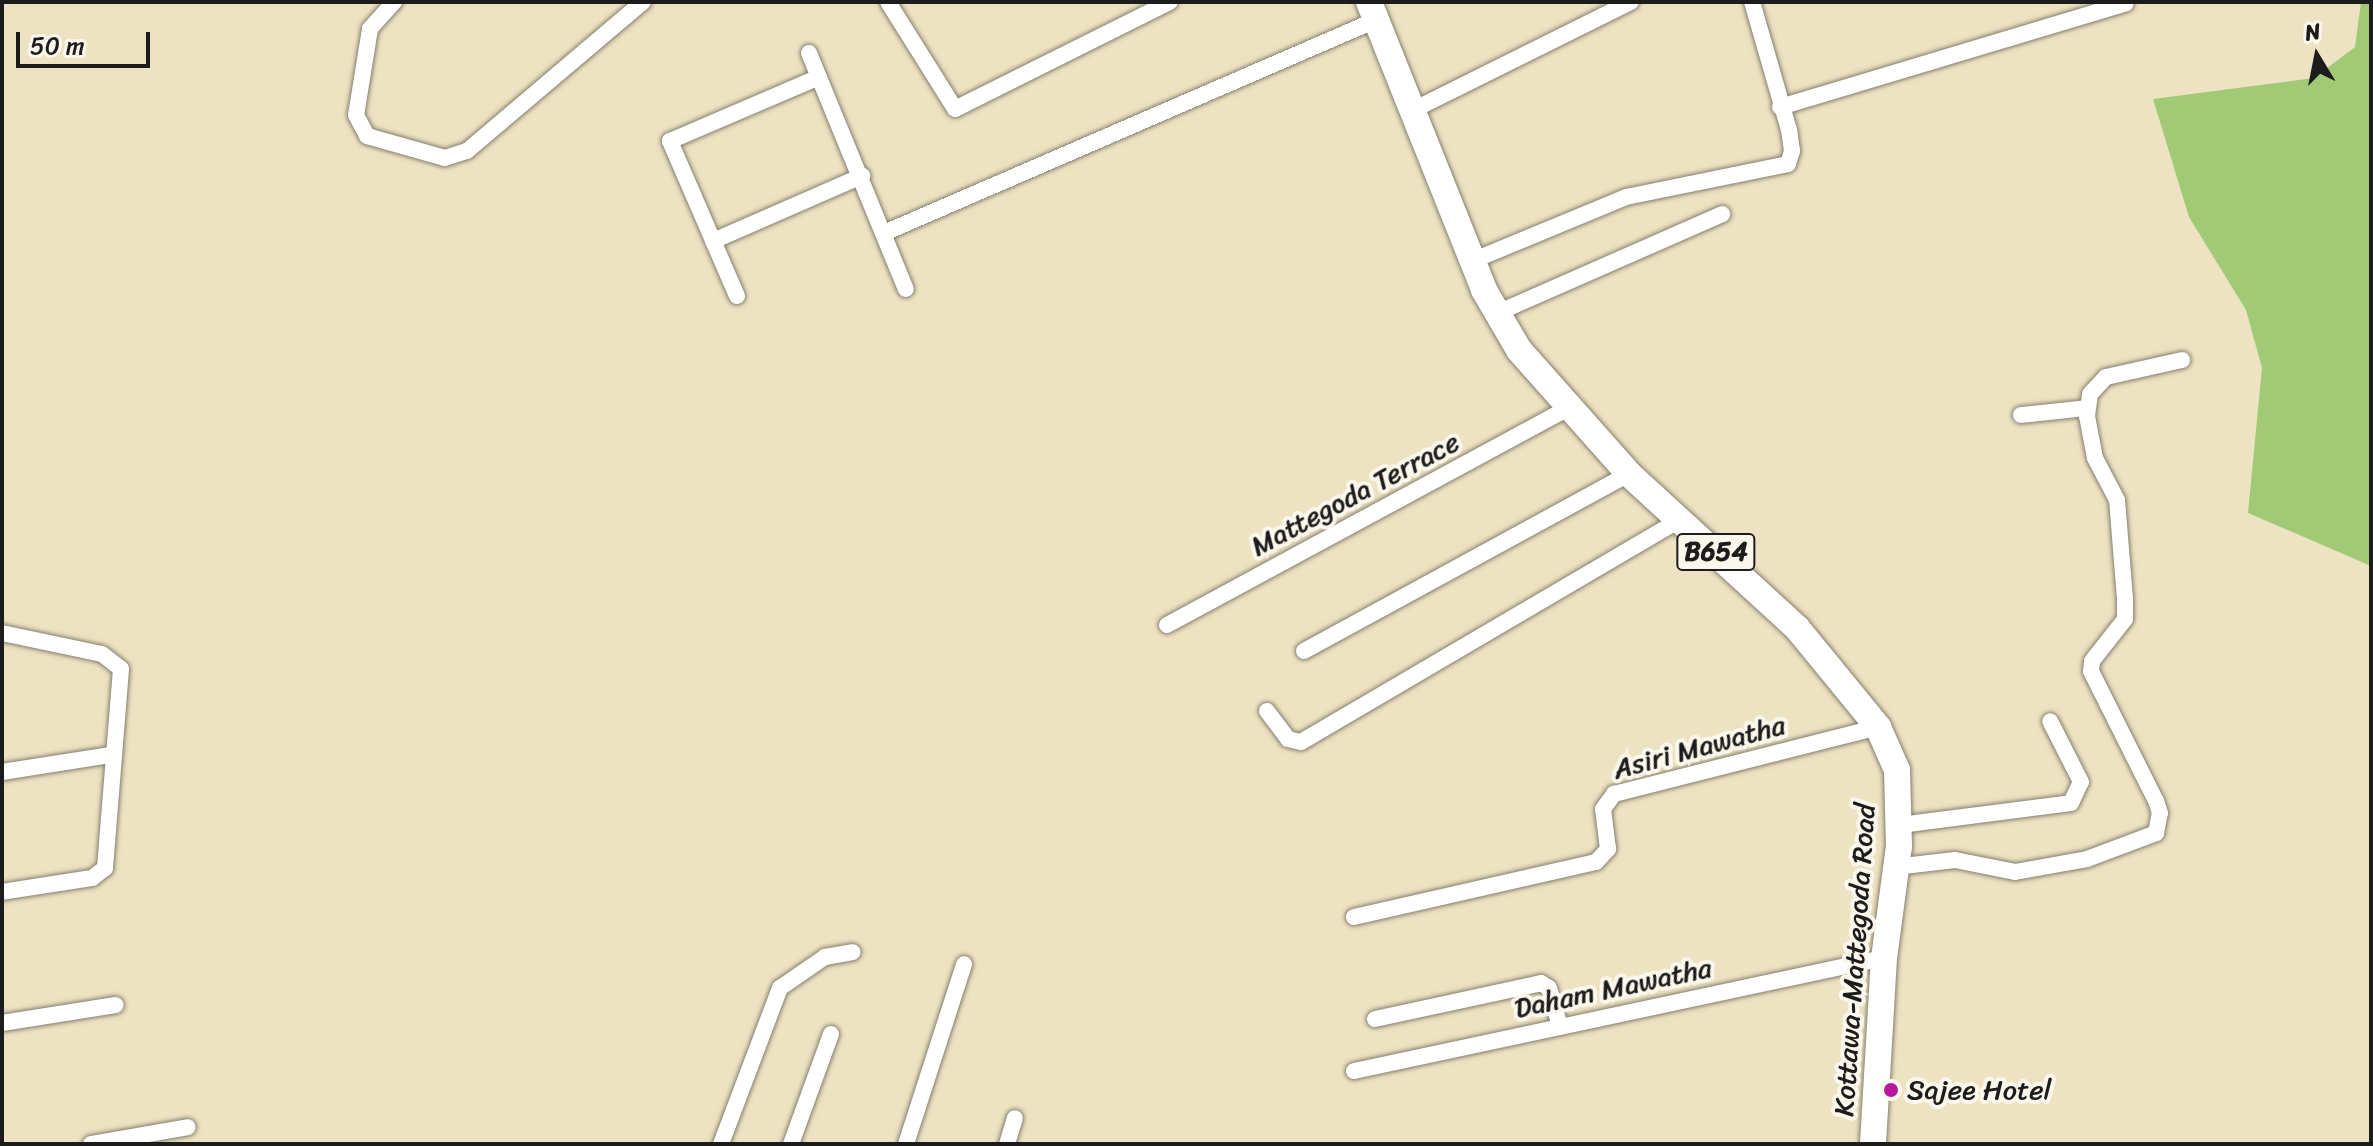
<!DOCTYPE html>
<style>
body{margin:0}
#map{position:relative;width:2373px;height:1146px;overflow:hidden;background:#ede2c1;font-family:Sriracha,sans-serif}
div>[style]{position:absolute}
[style*='--x']{left:calc(var(--x)*1px);top:calc(var(--y)*1px);width:calc(var(--w)*1px);rotate:calc(var(--a)*1deg)}
.green>*{inset:0;background:#a1ca76}
.roads{filter:drop-shadow(0 0 2px #847f6e) drop-shadow(0 0 2px #847f6e)}
.minor>*{height:16px;margin:-8px;padding:0 8px;transform-origin:8px;border-radius:8px;background:#fff}
.primary>*{height:26px;margin:-13px;padding:0 13px;transform-origin:13px;border-radius:13px;background:#fff}
.dots>*{width:22px;height:22px;translate:-50% -50%;box-sizing:border-box;border:4px solid #fbf7ec;border-radius:50%}
span{translate:-50% -50%;white-space:nowrap;text-align:center;line-height:1.15;-webkit-text-stroke:8px #fbf7ec;paint-order:stroke}
.shield-label span{padding:2px 6px;background:#fbf7ec;border:2px solid;border-radius:6px;-webkit-text-stroke-width:0}
.shield-label{font-size:26px;color:#1c1c1c;font-weight:700}
.street-label{font-size:28px;color:#1c1c1c}
.poi-label{font-size:28px;color:#1c1c1c}
.left{translate:0 -50%;text-align:left}
.frame{position:absolute;inset:0;border:4px solid #1c1c1c;pointer-events:none}
.north{position:absolute;left:2277px;top:16px;width:80px;height:80px;-webkit-text-stroke:6px #fbf7ec;paint-order:stroke;rotate:350deg;font-size:22px;font-weight:700;line-height:32px;text-align:center;color:#1c1c1c}
.north::after{content:'';display:block;margin:auto;width:28px;height:36px;background:#1c1c1c;clip-path:polygon(50% 0,100% 100%,50% 72%,0 100%)}
.scale{position:absolute;left:16px;top:32px;width:134px;height:36px;box-sizing:border-box;border:4px solid #1c1c1c;border-top:0;padding-left:10px;font-size:24px;line-height:28px;white-space:nowrap;color:#1c1c1c;-webkit-text-stroke:6px #fbf7ec;paint-order:stroke}
</style>
<div id="map">
<div class="green">
<i style="clip-path:polygon(2361px 2px,2371px 2px,2371px 566px,2248px 513px,2262px 368px,2246px 310px,2189px 217px,2153px 99px,2314px 78px,2355px 47px)"></i>
</div>
<div class="roads">
<div class="minor">
<i style="--x:394;--y:2;--w:36;--a:132"></i>
<i style="--x:370;--y:29;--w:87;--a:99.2"></i>
<i style="--x:356;--y:115;--w:24;--a:62"></i>
<i style="--x:367;--y:136;--w:81;--a:15.8"></i>
<i style="--x:445;--y:158;--w:23;--a:-18"></i>
<i style="--x:467;--y:151;--w:231;--a:-40.3"></i>
<i style="--x:888;--y:2;--w:126;--a:57.9"></i>
<i style="--x:955;--y:109;--w:240;--a:-26.5"></i>
<i style="--x:809;--y:53;--w:255;--a:67.7"></i>
<i style="--x:1780;--y:107;--w:361;--a:-16.7"></i>
<i style="--x:1415;--y:109;--w:241;--a:-26.4"></i>
<i style="--x:884;--y:233;--w:536;--a:-23.41"></i>
<i style="--x:713;--y:241;--w:163;--a:-23.6"></i>
<i style="--x:1474;--y:260;--w:165;--a:-22.5"></i>
<i style="--x:1626;--y:197;--w:165;--a:-11.5"></i>
<i style="--x:1788;--y:164;--w:14;--a:-73"></i>
<i style="--x:1792;--y:151;--w:21;--a:-98"></i>
<i style="--x:1789;--y:130;--w:133;--a:-106.1"></i>
<i style="--x:737;--y:296;--w:169;--a:-113.4"></i>
<i style="--x:670;--y:141;--w:162;--a:-23.2"></i>
<i style="--x:1497;--y:313;--w:246;--a:-23.7"></i>
<i style="--x:2021;--y:415;--w:67;--a:-6"></i>
<i style="--x:1167;--y:625;--w:456;--a:-28.4"></i>
<i style="--x:2;--y:633;--w:102;--a:11.9"></i>
<i style="--x:102;--y:654;--w:24;--a:38"></i>
<i style="--x:121;--y:669;--w:200;--a:94.6"></i>
<i style="--x:105;--y:868;--w:16;--a:142"></i>
<i style="--x:92;--y:878;--w:91;--a:171.2"></i>
<i style="--x:1304;--y:651;--w:370;--a:-28.6"></i>
<i style="--x:1267;--y:711;--w:35;--a:53"></i>
<i style="--x:1288;--y:739;--w:13;--a:13"></i>
<i style="--x:1301;--y:742;--w:438;--a:-30.4"></i>
<i style="--x:2;--y:772;--w:109;--a:-8.9"></i>
<i style="--x:1900;--y:825;--w:172;--a:-7.3"></i>
<i style="--x:2071;--y:803;--w:23;--a:-65"></i>
<i style="--x:2081;--y:782;--w:68;--a:-116.9"></i>
<i style="--x:1895;--y:867;--w:60;--a:-6.7"></i>
<i style="--x:1955;--y:860;--w:61;--a:11.3"></i>
<i style="--x:2015;--y:872;--w:73;--a:-10.2"></i>
<i style="--x:2087;--y:859;--w:74;--a:-20.6"></i>
<i style="--x:2156;--y:833;--w:20;--a:-79"></i>
<i style="--x:2160;--y:813;--w:13;--a:-108"></i>
<i style="--x:2156;--y:801;--w:145;--a:-116.6"></i>
<i style="--x:2091;--y:671;--w:10;--a:-84"></i>
<i style="--x:2092;--y:661;--w:53;--a:-51.8"></i>
<i style="--x:2125;--y:619;--w:20;--a:-90"></i>
<i style="--x:2125;--y:599;--w:99;--a:-94.6"></i>
<i style="--x:2117;--y:500;--w:47;--a:-117.6"></i>
<i style="--x:2095;--y:458;--w:43;--a:-100.8"></i>
<i style="--x:2087;--y:416;--w:22;--a:-82"></i>
<i style="--x:2090;--y:394;--w:23;--a:-47"></i>
<i style="--x:2106;--y:377;--w:78;--a:-12.6"></i>
<i style="--x:1354;--y:917;--w:248;--a:-12.8"></i>
<i style="--x:1596;--y:862;--w:18;--a:-47"></i>
<i style="--x:1608;--y:849;--w:40;--a:-97.1"></i>
<i style="--x:1603;--y:809;--w:19;--a:-54"></i>
<i style="--x:1614;--y:794;--w:272;--a:-14.2"></i>
<i style="--x:1375;--y:1019;--w:170;--a:-12.2"></i>
<i style="--x:1541;--y:983;--w:9;--a:32"></i>
<i style="--x:1549;--y:988;--w:40;--a:74"></i>
<i style="--x:2;--y:1023;--w:115;--a:-9"></i>
<i style="--x:1354;--y:1071;--w:542;--a:-12.04"></i>
<i style="--x:91;--y:1144;--w:98;--a:-9.9"></i>
<i style="--x:721;--y:1144;--w:167;--a:-69.3"></i>
<i style="--x:780;--y:988;--w:55;--a:-34.6"></i>
<i style="--x:825;--y:957;--w:28;--a:-10"></i>
<i style="--x:791;--y:1144;--w:117;--a:-70"></i>
<i style="--x:906;--y:1144;--w:189;--a:-72.1"></i>
<i style="--x:1007;--y:1144;--w:27;--a:-73"></i>
</div>
<div class="primary">
<i style="--x:1369;--y:2;--w:310;--a:68.2"></i>
<i style="--x:1484;--y:290;--w:69;--a:59.7"></i>
<i style="--x:1519;--y:350;--w:166;--a:48.4"></i>
<i style="--x:1629;--y:474;--w:228;--a:42.5"></i>
<i style="--x:1797;--y:628;--w:128;--a:50.7"></i>
<i style="--x:1878;--y:727;--w:47;--a:66.2"></i>
<i style="--x:1897;--y:770;--w:76;--a:88.5"></i>
<i style="--x:1899;--y:846;--w:113;--a:97.6"></i>
<i style="--x:1884;--y:958;--w:186;--a:93.4"></i>
</div>
</div>
<div class="dots">
<i style="left:1891px;top:1090px;background:#b5179e"></i>
</div>
<div class="shield-label">
<span style="left:1716px;top:552px">B654</span>
</div>
<div class="street-label">
<span style="left:1355px;top:494px;rotate:-28deg">Mattegoda Terrace</span>
<span style="left:1699px;top:747px;rotate:-15deg">Asiri Mawatha</span>
<span style="left:1855px;top:960px;rotate:-86deg">Kottawa-Mattegoda Road</span>
<span style="left:1613px;top:988px;rotate:-12deg">Daham Mawatha</span>
</div>
<div class="poi-label">
<span class="left" style="left:1907px;top:1090px">Sajee Hotel</span>
</div>
<div class="frame"></div>
<div class="north">N</div>
<div class="scale">50 m</div>
</div>
